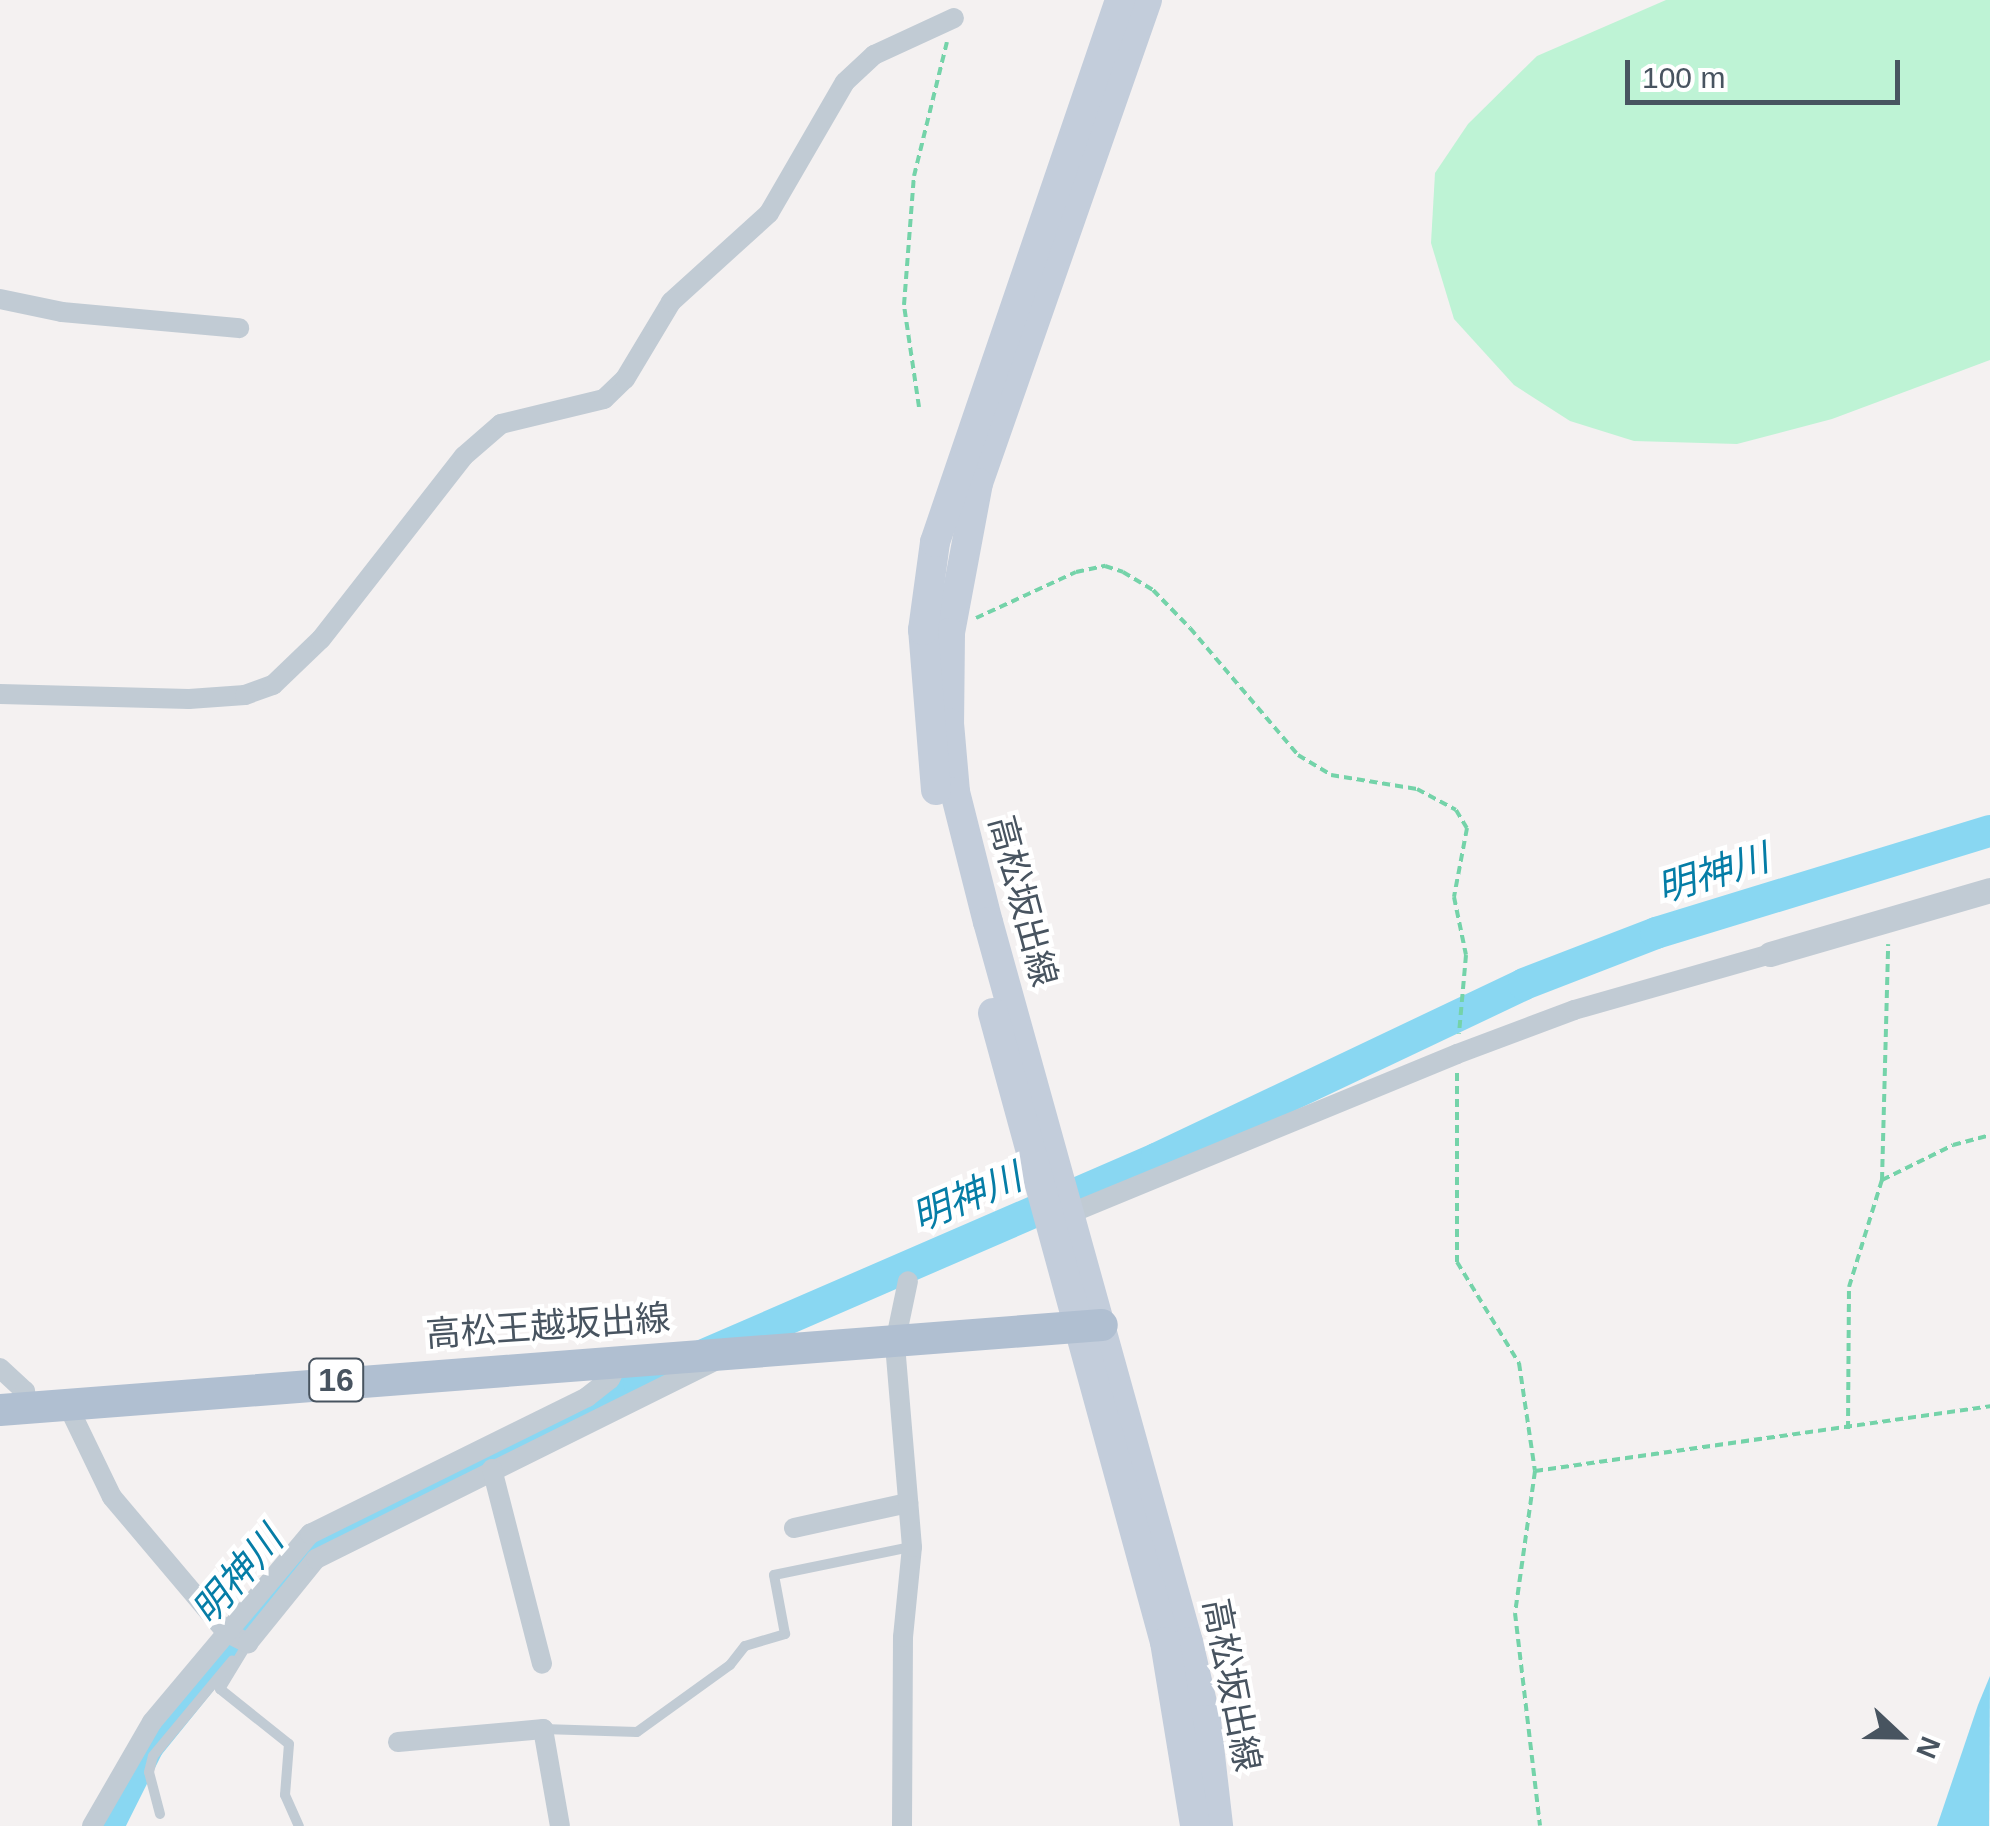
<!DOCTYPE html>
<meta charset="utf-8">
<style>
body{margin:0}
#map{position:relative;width:1990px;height:1826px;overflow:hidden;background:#f4f1f1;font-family:Arial,"Noto Sans JP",sans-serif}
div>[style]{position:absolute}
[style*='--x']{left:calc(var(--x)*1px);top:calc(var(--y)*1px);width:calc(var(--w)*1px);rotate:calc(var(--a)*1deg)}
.green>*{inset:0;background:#bef3d5}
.water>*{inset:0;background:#89d7f2}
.river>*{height:32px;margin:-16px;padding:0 16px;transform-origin:16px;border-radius:16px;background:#89d7f2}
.path>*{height:4px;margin-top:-2px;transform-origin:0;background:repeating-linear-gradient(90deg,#74d3a9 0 8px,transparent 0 13px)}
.service>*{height:10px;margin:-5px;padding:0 5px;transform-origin:5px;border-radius:5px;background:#c1cbd4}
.minor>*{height:20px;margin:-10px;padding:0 10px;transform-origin:10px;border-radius:10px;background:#c1cbd4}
.tertiary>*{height:25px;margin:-12.5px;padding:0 12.5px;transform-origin:12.5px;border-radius:12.5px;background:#c1cbd4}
.secondary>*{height:30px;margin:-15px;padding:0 15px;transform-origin:15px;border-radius:15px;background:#c3cddb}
.primary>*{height:32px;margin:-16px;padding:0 16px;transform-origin:16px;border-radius:16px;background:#b0bfd1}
span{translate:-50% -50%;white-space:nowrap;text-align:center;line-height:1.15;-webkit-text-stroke:9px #fff;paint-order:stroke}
.shield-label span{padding:2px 8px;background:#fff;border:2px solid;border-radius:8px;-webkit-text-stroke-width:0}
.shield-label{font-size:32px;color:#485460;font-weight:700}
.street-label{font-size:35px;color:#485460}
.water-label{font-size:38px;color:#057da6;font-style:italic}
.north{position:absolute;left:1850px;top:1686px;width:100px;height:100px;-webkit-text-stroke:8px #fff;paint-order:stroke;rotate:112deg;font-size:28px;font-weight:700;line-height:40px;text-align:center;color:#485460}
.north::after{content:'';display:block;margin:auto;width:35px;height:45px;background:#485460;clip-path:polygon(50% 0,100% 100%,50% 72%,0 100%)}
.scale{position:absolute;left:1625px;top:60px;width:275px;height:45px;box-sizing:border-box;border:5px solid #485460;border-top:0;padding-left:12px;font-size:30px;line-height:35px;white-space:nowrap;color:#485460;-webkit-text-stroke:8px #fff;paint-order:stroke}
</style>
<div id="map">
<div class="green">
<i style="clip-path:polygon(1666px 0,1990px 0,1990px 360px,1832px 419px,1737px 444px,1634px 441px,1570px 421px,1514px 385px,1454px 319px,1431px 243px,1435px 173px,1468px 124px,1537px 56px)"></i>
</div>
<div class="water">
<i style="clip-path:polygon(1990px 1676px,1989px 1826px,1937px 1826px,1978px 1705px)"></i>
</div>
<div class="river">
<i style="--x:108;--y:1826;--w:89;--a:-63.4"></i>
<i style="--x:148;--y:1746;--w:235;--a:-51"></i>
<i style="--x:296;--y:1563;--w:41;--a:-39.1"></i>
<i style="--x:328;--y:1537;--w:347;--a:-26.3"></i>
<i style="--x:639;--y:1383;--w:563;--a:-23.43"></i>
<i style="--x:1156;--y:1159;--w:407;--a:-25.4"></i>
<i style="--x:1524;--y:984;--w:142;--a:-21.1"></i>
<i style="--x:1656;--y:933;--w:349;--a:-17"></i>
</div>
<div class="path">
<i style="--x:919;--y:407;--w:103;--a:-98.4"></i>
<i style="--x:904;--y:305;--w:129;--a:-85.6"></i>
<i style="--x:914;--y:176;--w:138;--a:-76.2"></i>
<i style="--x:976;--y:618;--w:110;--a:-24.7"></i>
<i style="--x:1076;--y:572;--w:30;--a:-12"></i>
<i style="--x:1105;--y:566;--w:19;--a:18"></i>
<i style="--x:1123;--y:572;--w:35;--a:31"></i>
<i style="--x:1153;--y:590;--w:53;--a:45.8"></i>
<i style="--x:1190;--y:628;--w:167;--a:49.6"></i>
<i style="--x:1298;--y:755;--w:39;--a:31"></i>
<i style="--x:1331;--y:775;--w:87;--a:9.2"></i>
<i style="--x:1417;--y:789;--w:44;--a:28.3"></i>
<i style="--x:1456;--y:810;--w:21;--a:59"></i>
<i style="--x:1467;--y:828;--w:70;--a:100.7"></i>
<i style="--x:1454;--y:897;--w:59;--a:78.3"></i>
<i style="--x:1466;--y:955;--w:79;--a:95.1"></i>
<i style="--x:1457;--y:1073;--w:189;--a:90"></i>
<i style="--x:1457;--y:1262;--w:119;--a:58.5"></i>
<i style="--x:1519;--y:1363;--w:109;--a:81.6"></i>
<i style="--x:1535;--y:1471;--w:143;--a:98"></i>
<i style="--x:1515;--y:1613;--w:214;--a:83.3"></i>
<i style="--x:1882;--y:1180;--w:79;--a:-26.2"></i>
<i style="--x:1953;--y:1145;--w:38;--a:-15"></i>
<i style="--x:1848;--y:1429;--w:142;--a:-89.6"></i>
<i style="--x:1849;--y:1287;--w:112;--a:-72.9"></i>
<i style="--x:1882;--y:1180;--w:236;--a:-88.5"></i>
<i style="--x:1535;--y:1471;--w:460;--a:-8.1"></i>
</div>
<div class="service">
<i style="--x:248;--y:1643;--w:54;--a:121.3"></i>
<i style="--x:220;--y:1689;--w:88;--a:38.6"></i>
<i style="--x:289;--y:1744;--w:51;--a:94.5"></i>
<i style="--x:285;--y:1795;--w:34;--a:66"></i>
<i style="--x:543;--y:1729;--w:94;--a:1.8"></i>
<i style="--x:637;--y:1732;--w:115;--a:-35.8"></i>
<i style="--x:730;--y:1665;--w:24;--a:-52"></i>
<i style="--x:745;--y:1646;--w:42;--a:-16.7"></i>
<i style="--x:785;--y:1634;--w:60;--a:-100.6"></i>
<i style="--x:774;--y:1575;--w:140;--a:-11.6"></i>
<i style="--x:160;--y:1814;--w:43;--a:-104.7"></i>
<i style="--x:149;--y:1772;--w:16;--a:-76"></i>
<i style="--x:153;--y:1756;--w:124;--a:-50.3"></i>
</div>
<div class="minor">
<i style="--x:0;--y:299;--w:63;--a:11.8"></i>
<i style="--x:62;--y:312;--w:178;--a:5.2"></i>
<i style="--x:0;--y:694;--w:189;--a:1.5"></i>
<i style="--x:189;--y:699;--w:56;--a:-4.1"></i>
<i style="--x:245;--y:695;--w:30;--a:-20"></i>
<i style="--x:273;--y:685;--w:66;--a:-43.8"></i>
<i style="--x:321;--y:639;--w:232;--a:-52"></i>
<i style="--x:464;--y:456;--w:49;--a:-40.9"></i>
<i style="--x:501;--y:424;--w:106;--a:-13.6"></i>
<i style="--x:604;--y:399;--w:29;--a:-44"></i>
<i style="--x:625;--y:379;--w:90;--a:-59.1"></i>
<i style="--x:671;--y:302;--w:132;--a:-42.2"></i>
<i style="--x:769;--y:213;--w:151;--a:-59.9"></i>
<i style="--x:845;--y:82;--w:40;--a:-43"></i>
<i style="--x:874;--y:55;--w:88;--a:-24.8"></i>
<i style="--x:1059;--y:1218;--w:430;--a:-22.4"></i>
<i style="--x:1457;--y:1054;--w:125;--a:-20.6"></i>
<i style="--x:1574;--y:1010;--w:204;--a:-15.9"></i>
<i style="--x:0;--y:1368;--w:34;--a:43"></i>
<i style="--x:25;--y:1391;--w:17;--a:80"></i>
<i style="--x:67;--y:1404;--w:103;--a:64.2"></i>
<i style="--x:112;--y:1497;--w:177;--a:49.8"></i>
<i style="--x:226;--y:1632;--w:25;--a:27"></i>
<i style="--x:248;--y:1643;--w:108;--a:-51"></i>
<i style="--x:316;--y:1559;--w:450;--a:-26.4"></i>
<i style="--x:492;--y:1469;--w:201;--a:75.6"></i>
<i style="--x:794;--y:1528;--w:117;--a:-12.4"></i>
<i style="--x:398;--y:1742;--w:146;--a:-5.1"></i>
<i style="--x:543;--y:1729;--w:98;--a:80.1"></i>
<i style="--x:92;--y:1826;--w:120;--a:-60"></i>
<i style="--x:152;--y:1722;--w:246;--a:-50"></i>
<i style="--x:310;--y:1534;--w:309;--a:-26.3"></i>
<i style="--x:587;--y:1397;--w:29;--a:-38"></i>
<i style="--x:610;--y:1379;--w:20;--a:-63"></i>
<i style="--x:902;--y:1826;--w:189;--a:-89.7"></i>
<i style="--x:903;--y:1637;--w:90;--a:-84.3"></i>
<i style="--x:912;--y:1547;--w:205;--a:-94.8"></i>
<i style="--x:895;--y:1343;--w:63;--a:-78.2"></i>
</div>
<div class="tertiary">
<i style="--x:1770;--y:954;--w:229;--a:-16.2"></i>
</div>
<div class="secondary">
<i style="--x:1147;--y:0;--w:512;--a:109.28"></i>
<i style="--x:978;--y:483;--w:153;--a:100.6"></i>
<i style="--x:950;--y:633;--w:90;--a:90.6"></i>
<i style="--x:949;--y:723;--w:69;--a:85"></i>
<i style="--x:955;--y:792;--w:134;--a:75.8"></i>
<i style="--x:988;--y:922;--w:747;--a:74.48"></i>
<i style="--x:1188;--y:1642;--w:80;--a:77"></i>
<i style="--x:1206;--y:1720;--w:107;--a:83.5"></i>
<i style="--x:936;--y:790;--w:161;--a:-94.6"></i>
<i style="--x:923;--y:630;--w:89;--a:-82.2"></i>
<i style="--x:935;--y:542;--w:573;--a:-71.15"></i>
<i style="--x:993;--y:1013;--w:652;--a:74.71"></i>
<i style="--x:1165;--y:1642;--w:186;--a:80.7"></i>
</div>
<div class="primary">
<i style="--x:0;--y:1410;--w:1105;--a:-4.41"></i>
</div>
<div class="shield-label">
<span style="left:336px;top:1380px">16</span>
</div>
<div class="street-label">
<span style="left:1023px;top:901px;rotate:75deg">高松坂出線</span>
<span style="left:548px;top:1326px;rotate:-4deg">高松王越坂出線</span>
<span style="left:1232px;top:1685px;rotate:79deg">高松坂出線</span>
</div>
<div class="water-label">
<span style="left:1713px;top:874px;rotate:-17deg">明神川</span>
<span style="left:967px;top:1198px;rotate:-23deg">明神川</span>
<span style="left:238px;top:1576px;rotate:-49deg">明神川</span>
</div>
<div class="north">N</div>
<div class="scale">100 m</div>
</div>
